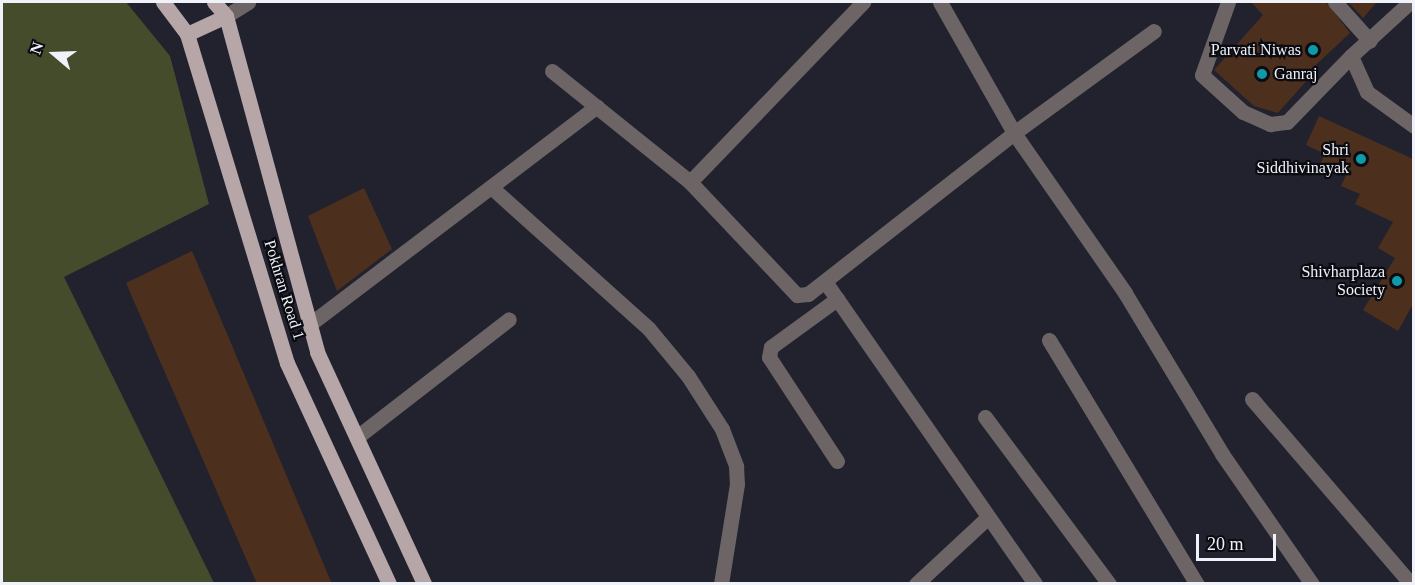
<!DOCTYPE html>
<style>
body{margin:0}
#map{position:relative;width:1415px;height:585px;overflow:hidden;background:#21222e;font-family:Georgia,serif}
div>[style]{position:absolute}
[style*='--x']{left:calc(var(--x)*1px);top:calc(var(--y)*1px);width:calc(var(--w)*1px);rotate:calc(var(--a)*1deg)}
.green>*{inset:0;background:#454c2c}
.building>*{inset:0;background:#4d2f1e}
.minor>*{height:15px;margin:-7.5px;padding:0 7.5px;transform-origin:7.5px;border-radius:7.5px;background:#6c6465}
.major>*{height:15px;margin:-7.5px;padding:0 7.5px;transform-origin:7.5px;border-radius:7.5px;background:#b6a6a8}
.dots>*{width:16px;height:16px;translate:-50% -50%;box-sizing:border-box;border:3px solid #0b0c11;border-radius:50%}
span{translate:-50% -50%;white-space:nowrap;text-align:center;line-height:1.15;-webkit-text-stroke:4.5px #0b0c11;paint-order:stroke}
.poi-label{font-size:16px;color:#f0f2fa}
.right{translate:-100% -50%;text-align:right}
.left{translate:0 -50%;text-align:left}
.street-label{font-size:16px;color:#f0f2fa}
.frame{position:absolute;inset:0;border:3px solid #f0f2fa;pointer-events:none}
.north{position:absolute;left:24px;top:24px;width:60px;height:60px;-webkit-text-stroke:4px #0b0c11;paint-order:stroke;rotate:289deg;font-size:16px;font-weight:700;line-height:24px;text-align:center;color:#f0f2fa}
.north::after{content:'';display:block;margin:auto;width:21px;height:27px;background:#f0f2fa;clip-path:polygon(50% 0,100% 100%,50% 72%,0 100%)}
.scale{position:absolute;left:1196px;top:534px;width:80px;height:27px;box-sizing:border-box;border:3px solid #f0f2fa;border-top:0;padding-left:8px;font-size:18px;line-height:21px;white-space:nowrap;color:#f0f2fa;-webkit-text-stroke:4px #0b0c11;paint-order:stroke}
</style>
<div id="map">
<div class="green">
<i style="clip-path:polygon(2px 2px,126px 2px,170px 56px,209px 204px,64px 277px,214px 583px,2px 583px)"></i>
</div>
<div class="building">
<i style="clip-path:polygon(1251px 2px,1326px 2px,1350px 33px,1305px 75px,1309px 78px,1278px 113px,1254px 106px,1214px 70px,1263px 15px)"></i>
<i style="clip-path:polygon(1348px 2px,1377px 2px,1363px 18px)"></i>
<i style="clip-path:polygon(1319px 116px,1413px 159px,1413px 304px,1398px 331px,1363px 310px,1395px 258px,1378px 248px,1393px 222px,1355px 204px,1360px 194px,1341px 186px,1346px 175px,1320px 164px,1325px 154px,1306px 145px)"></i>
<i style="clip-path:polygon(364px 188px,392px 249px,337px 291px,308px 216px)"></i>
<i style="clip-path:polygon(192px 251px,228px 336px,332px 584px,257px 584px,126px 283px)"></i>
</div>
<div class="minor">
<i style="--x:940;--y:2;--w:150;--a:60.5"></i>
<i style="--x:1014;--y:133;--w:195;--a:55.2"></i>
<i style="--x:1125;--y:293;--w:188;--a:58.9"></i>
<i style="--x:1222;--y:454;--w:158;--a:55.3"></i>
<i style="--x:1228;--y:2;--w:77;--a:109.6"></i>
<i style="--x:1202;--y:75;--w:55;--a:42.1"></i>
<i style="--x:1243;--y:112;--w:30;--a:24"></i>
<i style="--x:1270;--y:124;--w:17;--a:-7"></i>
<i style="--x:1287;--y:122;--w:92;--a:-45.9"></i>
<i style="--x:1335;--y:2;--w:52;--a:48.1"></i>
<i style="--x:1410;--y:2;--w:80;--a:137.5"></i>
<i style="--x:1351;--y:56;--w:39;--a:66"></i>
<i style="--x:1367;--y:92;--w:58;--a:35.9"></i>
<i style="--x:226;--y:16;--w:26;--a:-32"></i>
<i style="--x:552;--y:71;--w:177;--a:38.8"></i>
<i style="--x:690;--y:182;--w:250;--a:-46.1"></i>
<i style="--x:690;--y:182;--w:156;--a:46.6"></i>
<i style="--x:797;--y:295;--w:11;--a:-5"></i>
<i style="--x:808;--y:294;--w:261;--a:-38"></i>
<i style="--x:1014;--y:133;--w:173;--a:-36.1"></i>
<i style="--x:491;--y:187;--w:212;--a:41.9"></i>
<i style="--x:649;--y:329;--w:61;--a:50.3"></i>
<i style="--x:688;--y:376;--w:63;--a:57.3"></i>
<i style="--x:722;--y:429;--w:40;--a:69"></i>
<i style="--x:736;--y:466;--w:18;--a:87"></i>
<i style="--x:737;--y:484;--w:101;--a:99.1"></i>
<i style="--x:826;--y:283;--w:366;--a:55.2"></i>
<i style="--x:310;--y:324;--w:360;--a:-37.2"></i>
<i style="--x:1049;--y:340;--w:285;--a:58.8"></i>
<i style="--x:1252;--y:399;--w:244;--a:49.3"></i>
<i style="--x:985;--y:417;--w:208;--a:53.4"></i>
<i style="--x:357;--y:437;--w:192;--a:-37.8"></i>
<i style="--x:837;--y:461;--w:124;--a:-123.2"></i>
<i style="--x:769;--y:357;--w:10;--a:-79"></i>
<i style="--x:771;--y:347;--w:82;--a:-36"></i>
<i style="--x:916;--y:584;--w:98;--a:-42.9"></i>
</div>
<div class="major">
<i style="--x:163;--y:2;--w:40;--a:53"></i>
<i style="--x:187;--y:34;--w:344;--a:73.1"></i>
<i style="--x:287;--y:363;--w:243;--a:65.2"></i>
<i style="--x:214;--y:2;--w:18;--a:49"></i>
<i style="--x:226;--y:16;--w:348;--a:74.8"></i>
<i style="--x:317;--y:352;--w:255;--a:65.2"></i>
<i style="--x:187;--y:34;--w:43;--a:-24.8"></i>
</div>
<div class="dots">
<i style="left:1313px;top:50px;background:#0f9aa8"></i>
<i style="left:1262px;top:74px;background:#0f9aa8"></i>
<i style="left:1361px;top:159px;background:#0f9aa8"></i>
<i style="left:1397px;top:281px;background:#0f9aa8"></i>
</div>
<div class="poi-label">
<span class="right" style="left:1301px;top:50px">Parvati Niwas</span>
<span class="left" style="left:1274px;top:74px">Ganraj</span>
<span class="right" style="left:1349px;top:159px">Shri<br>Siddhivinayak</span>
<span class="right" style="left:1385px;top:281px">Shivharplaza<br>Society</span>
</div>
<div class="street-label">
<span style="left:284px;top:290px;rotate:73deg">Pokhran Road 1</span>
</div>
<div class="frame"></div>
<div class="north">N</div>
<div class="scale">20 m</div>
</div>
